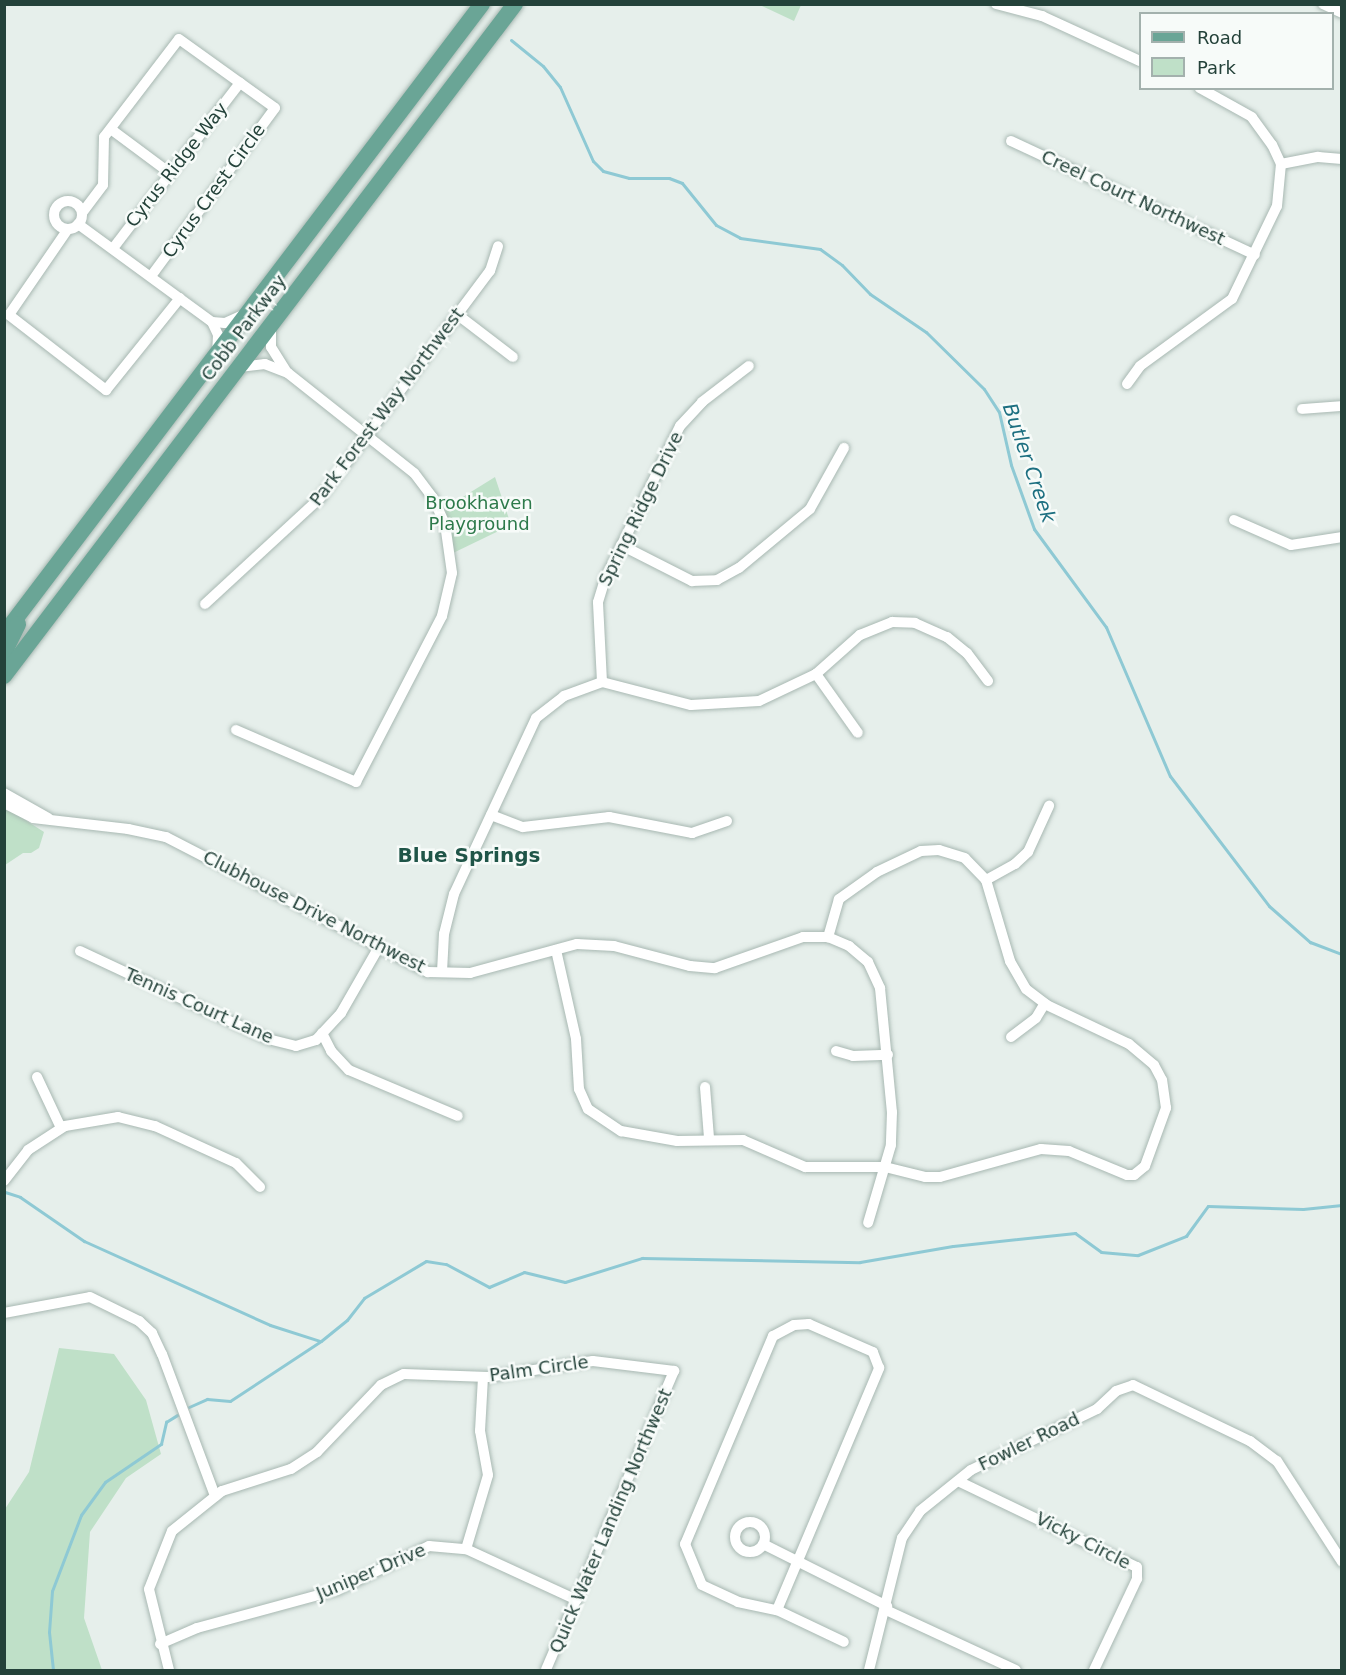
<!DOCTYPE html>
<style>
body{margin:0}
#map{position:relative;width:1346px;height:1675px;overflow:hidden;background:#e6efeb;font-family:"DejaVu Sans",sans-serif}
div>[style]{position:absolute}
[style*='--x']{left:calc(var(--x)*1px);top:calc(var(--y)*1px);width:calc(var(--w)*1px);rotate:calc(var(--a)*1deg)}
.green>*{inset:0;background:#bfe0c8}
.stream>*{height:3px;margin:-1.5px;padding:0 1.5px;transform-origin:1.5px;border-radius:1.5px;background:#8ec9d4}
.roads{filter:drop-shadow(0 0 2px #a8b8b2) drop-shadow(0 0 2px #a8b8b2)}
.street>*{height:10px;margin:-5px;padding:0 5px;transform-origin:5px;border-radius:5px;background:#fff}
.street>.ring{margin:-5px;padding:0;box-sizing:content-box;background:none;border:10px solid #fff;border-radius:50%}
.primary>*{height:16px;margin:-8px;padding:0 8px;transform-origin:8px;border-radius:8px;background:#6aa596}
span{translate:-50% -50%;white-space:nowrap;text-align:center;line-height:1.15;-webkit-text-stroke:5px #f7fbf9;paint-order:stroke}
.street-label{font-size:18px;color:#24423a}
.park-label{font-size:18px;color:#2d7a4b}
.water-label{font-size:20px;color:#1c6f80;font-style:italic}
.neighbourhood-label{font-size:20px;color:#1f5548;font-weight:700}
.frame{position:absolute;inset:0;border:6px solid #24423a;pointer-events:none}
.legend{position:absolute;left:1139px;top:12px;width:195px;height:78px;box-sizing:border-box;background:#f7fbf9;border:2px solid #a3b1ad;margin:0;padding:8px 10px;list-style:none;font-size:18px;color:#24423a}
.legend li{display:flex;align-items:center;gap:12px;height:30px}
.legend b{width:30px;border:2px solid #a3b1ad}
</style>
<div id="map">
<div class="green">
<i style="clip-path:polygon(760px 5px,801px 5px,794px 21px)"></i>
<i style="clip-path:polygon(495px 477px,511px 525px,451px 554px,445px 508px)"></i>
<i style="clip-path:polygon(5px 807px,44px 832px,39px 848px,31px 853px,23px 853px,5px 865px)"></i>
<i style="clip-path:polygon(59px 1348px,114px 1354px,146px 1400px,161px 1454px,126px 1478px,90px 1532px,84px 1618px,102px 1670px,5px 1670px,5px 1509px,29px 1472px)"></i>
</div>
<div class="stream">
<i style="--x:511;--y:40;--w:41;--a:39.1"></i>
<i style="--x:543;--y:66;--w:27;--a:51"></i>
<i style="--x:560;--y:87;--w:81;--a:66"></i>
<i style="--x:593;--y:161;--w:14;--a:45"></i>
<i style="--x:603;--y:171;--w:27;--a:15"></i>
<i style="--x:629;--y:178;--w:40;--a:0"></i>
<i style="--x:669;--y:178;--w:14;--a:21"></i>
<i style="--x:682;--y:183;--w:54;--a:51"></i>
<i style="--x:716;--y:225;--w:27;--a:28"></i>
<i style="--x:740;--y:238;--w:81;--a:7.8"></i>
<i style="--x:820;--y:249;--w:27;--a:36"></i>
<i style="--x:842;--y:265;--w:40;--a:46"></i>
<i style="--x:870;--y:294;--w:68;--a:34.2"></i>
<i style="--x:926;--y:332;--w:81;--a:44.5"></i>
<i style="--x:984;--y:389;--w:27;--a:57"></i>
<i style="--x:999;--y:412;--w:54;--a:77.2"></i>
<i style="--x:1011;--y:465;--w:68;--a:70.2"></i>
<i style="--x:1034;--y:529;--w:122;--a:53.7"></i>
<i style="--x:1106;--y:627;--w:162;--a:66.8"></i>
<i style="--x:1170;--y:776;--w:163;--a:52.7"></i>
<i style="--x:1269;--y:906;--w:55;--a:41.3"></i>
<i style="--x:1310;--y:942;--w:34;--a:21"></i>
<i style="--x:5;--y:1192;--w:16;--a:18"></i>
<i style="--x:20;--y:1197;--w:78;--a:34.5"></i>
<i style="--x:84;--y:1241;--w:204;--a:24.3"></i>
<i style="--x:270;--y:1325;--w:52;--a:17.7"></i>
<i style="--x:189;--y:1407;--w:20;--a:-24"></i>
<i style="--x:207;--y:1399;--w:23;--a:5"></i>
<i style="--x:230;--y:1401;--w:109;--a:-33.4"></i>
<i style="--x:321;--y:1341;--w:33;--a:-39"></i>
<i style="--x:347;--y:1320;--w:28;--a:-52"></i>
<i style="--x:364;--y:1298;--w:72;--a:-30.8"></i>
<i style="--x:426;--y:1261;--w:20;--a:9"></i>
<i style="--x:446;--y:1264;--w:49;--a:28.1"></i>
<i style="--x:489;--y:1287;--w:38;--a:-23"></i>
<i style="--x:524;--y:1272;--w:42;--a:13.7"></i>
<i style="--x:565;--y:1282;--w:81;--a:-17.3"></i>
<i style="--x:642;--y:1258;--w:218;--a:1.1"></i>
<i style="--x:860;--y:1262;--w:94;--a:-9.8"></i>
<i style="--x:953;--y:1246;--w:123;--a:-6.1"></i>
<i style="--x:1075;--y:1233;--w:32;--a:36"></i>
<i style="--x:1101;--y:1252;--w:37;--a:5"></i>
<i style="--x:1138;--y:1255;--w:52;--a:-21.6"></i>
<i style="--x:1186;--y:1236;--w:37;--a:-54"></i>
<i style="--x:1208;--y:1206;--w:95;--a:1.8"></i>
<i style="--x:1303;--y:1209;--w:39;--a:-6"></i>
<i style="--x:53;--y:1670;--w:38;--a:-96"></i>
<i style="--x:49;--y:1632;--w:41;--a:-85.8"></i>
<i style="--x:52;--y:1591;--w:81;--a:-69.1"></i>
<i style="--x:81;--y:1515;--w:41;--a:-54"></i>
<i style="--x:105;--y:1482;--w:68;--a:-34.2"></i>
<i style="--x:161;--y:1444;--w:23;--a:-77"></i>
<i style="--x:166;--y:1422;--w:13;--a:-32"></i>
</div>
<div class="roads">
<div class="street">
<i style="--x:996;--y:4;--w:48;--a:14.6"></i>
<i style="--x:1042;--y:16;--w:108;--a:24.7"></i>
<i style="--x:1323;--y:4;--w:21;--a:25"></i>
<i style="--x:112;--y:130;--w:72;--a:36.6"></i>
<i style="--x:1011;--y:141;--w:269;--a:25"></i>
<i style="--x:1281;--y:164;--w:38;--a:-11"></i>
<i style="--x:1318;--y:157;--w:24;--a:5"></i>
<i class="ring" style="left:54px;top:201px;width:18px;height:18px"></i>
<i style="--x:82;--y:213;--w:35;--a:-53"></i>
<i style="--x:103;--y:185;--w:48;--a:-88.8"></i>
<i style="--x:104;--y:137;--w:123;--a:-52.6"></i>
<i style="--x:179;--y:39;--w:118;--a:35.7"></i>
<i style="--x:275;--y:108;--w:207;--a:126.4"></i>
<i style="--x:78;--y:224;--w:166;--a:36.2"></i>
<i style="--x:212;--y:322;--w:14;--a:65"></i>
<i style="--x:218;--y:335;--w:17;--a:93"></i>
<i style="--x:68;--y:229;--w:104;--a:124.5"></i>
<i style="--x:9;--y:315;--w:123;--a:37.7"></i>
<i style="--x:106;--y:390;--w:118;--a:-51.2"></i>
<i style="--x:114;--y:247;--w:207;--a:-52.5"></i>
<i style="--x:458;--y:315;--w:69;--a:37.4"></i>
<i style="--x:212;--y:322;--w:13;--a:4"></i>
<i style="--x:225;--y:323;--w:20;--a:-24"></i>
<i style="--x:271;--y:328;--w:19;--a:90"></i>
<i style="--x:271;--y:347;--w:28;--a:58"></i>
<i style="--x:1127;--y:384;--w:22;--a:-54"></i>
<i style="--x:1140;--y:366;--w:114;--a:-36.1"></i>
<i style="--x:1232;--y:299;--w:103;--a:-64.2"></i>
<i style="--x:1277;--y:206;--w:42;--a:-84.6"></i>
<i style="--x:1281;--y:164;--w:21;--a:-115"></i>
<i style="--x:1272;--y:145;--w:34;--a:-126"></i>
<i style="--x:1252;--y:117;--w:60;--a:-150.9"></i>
<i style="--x:1302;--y:409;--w:40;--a:-4.3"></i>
<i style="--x:1234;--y:520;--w:62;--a:23.7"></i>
<i style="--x:1291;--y:545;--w:52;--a:-8.9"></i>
<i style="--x:621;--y:545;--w:80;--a:26.9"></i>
<i style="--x:692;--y:581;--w:25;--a:-2"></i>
<i style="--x:717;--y:580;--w:25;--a:-29"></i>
<i style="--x:739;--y:568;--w:92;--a:-39.7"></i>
<i style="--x:810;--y:509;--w:70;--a:-60.9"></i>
<i style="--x:205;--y:604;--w:156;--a:-42.7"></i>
<i style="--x:320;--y:498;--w:284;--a:-53.2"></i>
<i style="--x:490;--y:271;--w:26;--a:-72"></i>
<i style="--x:816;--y:674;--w:72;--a:54.6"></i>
<i style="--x:602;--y:682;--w:92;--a:14.5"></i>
<i style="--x:691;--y:705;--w:68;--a:-3.4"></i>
<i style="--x:759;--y:701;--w:63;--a:-25.3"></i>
<i style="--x:816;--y:674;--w:59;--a:-41.6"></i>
<i style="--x:860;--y:635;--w:35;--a:-22"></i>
<i style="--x:892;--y:622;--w:23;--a:2"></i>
<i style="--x:915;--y:623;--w:35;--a:24"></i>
<i style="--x:947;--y:637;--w:26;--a:39"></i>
<i style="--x:967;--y:653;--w:35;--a:53"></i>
<i style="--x:602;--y:682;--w:80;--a:-92.9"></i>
<i style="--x:598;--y:602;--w:24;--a:-73"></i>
<i style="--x:605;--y:579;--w:170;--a:-63.9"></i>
<i style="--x:680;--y:426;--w:33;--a:-47"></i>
<i style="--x:702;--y:402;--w:59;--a:-37.5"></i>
<i style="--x:236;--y:730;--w:131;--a:23.4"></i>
<i style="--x:356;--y:782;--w:187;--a:-62.6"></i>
<i style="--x:442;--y:616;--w:44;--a:-76.9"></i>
<i style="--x:452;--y:573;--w:49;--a:-98.1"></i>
<i style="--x:445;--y:524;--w:29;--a:-115"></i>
<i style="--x:433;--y:498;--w:31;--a:-127"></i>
<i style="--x:414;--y:473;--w:161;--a:-141.6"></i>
<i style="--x:288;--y:373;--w:25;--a:-159"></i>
<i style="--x:265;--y:364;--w:25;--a:173"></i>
<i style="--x:4;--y:793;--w:51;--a:29.6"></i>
<i style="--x:4;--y:803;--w:33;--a:27"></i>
<i style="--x:33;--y:818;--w:96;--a:6.6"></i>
<i style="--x:128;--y:829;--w:39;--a:12"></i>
<i style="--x:166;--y:837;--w:295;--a:27.3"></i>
<i style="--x:428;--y:972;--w:42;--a:1.4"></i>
<i style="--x:470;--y:973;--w:111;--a:-15.2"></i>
<i style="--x:577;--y:944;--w:37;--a:3"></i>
<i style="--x:614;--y:946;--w:79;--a:14.7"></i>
<i style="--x:690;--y:966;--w:25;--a:5"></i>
<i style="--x:715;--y:968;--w:93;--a:-19.4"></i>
<i style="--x:803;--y:937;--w:25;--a:0"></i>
<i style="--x:828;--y:937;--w:23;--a:23"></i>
<i style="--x:849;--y:946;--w:25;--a:40"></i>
<i style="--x:868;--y:962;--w:29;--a:65"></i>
<i style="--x:880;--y:988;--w:125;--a:84.5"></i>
<i style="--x:892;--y:1112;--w:33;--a:92"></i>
<i style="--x:891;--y:1145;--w:81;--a:106.4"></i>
<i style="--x:491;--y:815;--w:34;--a:21"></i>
<i style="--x:523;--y:827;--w:87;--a:-6.6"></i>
<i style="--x:609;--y:817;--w:85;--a:10.9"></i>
<i style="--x:692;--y:833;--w:37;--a:-19"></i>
<i style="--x:986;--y:880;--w:33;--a:-29"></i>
<i style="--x:1015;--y:864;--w:18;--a:-43"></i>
<i style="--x:1028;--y:852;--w:51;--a:-65.5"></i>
<i style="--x:556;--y:950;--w:91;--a:77.3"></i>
<i style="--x:576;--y:1039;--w:50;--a:86.6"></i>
<i style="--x:579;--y:1089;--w:22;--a:66"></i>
<i style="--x:588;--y:1109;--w:40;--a:34"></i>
<i style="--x:621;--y:1131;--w:57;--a:10.1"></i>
<i style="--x:677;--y:1141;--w:66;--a:-0.9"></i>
<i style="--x:743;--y:1140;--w:68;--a:23.5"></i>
<i style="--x:805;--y:1167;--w:80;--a:0"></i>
<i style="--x:885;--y:1167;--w:41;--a:14"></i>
<i style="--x:925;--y:1177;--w:15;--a:0"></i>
<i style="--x:940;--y:1177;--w:105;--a:-15.5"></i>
<i style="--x:1041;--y:1149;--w:28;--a:4"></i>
<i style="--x:1069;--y:1151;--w:63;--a:22.5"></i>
<i style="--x:1127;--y:1175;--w:7;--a:0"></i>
<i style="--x:1134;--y:1175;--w:14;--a:-39"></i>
<i style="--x:1145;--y:1166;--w:62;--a:-70.1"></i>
<i style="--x:1166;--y:1108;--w:28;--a:-98"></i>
<i style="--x:1162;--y:1080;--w:17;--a:-118"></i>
<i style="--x:1154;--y:1065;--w:33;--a:-140"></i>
<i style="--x:1129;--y:1044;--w:91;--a:-154.6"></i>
<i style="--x:1047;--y:1005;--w:26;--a:-143"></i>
<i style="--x:1026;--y:989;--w:32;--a:-120"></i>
<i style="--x:1010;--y:961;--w:84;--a:-106.5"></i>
<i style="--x:986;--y:880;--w:30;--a:-134"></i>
<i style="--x:965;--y:858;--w:27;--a:-163"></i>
<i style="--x:939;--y:850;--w:18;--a:177"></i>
<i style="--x:921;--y:851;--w:49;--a:154.5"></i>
<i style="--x:877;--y:872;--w:47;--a:144.6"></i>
<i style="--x:839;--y:899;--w:40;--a:106"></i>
<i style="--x:80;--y:951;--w:208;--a:25.1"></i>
<i style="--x:268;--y:1039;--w:29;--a:14"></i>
<i style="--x:296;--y:1046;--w:21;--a:-17"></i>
<i style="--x:316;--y:1040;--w:37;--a:-47"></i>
<i style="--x:341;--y:1013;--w:76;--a:-60.1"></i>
<i style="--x:442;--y:972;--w:38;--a:-87"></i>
<i style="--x:444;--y:934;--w:41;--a:-76"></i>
<i style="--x:454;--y:894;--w:194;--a:-65"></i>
<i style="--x:536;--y:718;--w:36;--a:-38"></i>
<i style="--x:564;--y:696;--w:40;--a:-20.2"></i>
<i style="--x:322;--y:1033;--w:20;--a:63"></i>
<i style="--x:331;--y:1051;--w:26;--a:47"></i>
<i style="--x:349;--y:1070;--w:118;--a:22.9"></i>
<i style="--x:1011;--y:1037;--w:31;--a:-37"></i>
<i style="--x:1036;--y:1018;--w:17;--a:-59"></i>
<i style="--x:836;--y:1051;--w:18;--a:16"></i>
<i style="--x:853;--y:1056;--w:35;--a:-2"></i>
<i style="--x:37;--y:1077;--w:56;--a:64.8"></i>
<i style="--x:705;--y:1087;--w:51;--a:85.5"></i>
<i style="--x:4;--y:1181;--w:39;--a:-52"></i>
<i style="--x:28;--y:1150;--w:44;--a:-33"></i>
<i style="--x:65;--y:1126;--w:54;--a:-9.6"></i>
<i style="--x:118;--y:1117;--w:38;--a:14"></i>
<i style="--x:155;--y:1126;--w:89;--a:24.6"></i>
<i style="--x:236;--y:1163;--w:34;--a:45"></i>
<i style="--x:4;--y:1313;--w:87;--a:-10.5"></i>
<i style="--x:90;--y:1297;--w:55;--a:26.1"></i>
<i style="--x:139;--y:1321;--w:18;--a:43"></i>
<i style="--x:152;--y:1333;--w:23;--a:65"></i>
<i style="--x:162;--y:1354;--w:152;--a:69.5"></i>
<i style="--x:960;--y:1482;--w:196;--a:25.7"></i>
<i style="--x:1137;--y:1567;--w:12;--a:90"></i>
<i style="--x:1137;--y:1579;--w:101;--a:115.3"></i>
<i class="ring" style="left:735px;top:1522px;width:20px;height:20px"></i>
<i style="--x:763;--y:1544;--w:139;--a:26.6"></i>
<i style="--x:466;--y:1549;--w:77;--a:-73.4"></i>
<i style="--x:488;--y:1475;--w:45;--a:-100.3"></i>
<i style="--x:480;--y:1431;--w:54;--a:-86.8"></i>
<i style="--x:777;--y:1610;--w:263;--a:-67.1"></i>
<i style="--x:879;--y:1368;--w:17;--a:-111"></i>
<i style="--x:873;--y:1352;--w:70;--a:-156.4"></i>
<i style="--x:809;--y:1324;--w:15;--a:176"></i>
<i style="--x:794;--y:1325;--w:24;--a:152"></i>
<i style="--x:773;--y:1336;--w:226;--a:112.9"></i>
<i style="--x:685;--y:1544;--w:44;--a:67.5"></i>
<i style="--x:702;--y:1585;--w:40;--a:25"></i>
<i style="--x:738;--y:1602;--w:40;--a:12"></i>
<i style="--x:777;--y:1610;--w:74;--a:25.5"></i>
<i style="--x:886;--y:1610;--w:143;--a:24.8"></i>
<i style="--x:160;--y:1644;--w:40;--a:-23.4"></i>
<i style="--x:197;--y:1628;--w:145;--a:-15.2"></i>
<i style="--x:337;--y:1590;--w:102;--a:-25.6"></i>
<i style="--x:429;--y:1546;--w:37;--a:5"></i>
<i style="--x:466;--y:1549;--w:122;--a:24.7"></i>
<i style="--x:169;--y:1670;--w:83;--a:-103.9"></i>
<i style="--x:149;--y:1589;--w:62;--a:-68.4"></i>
<i style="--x:172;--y:1531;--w:64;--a:-38.7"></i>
<i style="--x:222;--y:1491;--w:72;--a:-17.7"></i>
<i style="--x:291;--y:1469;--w:31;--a:-33"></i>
<i style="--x:317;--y:1452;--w:93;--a:-46.3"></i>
<i style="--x:381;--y:1385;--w:25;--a:-26"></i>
<i style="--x:404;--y:1374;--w:84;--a:2"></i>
<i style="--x:488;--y:1377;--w:106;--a:-8.7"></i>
<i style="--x:593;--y:1361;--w:82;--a:7"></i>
<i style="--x:674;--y:1371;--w:325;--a:113.2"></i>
<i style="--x:869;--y:1670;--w:136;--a:-76"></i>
<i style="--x:902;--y:1538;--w:32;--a:-56"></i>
<i style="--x:920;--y:1511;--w:65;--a:-38.8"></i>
<i style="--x:971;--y:1470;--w:140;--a:-25.8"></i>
<i style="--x:1097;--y:1409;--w:26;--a:-43"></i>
<i style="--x:1116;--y:1391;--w:18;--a:-19"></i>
<i style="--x:1133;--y:1385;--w:130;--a:25.6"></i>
<i style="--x:1250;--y:1441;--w:34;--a:37"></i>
<i style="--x:1277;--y:1461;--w:120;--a:57.2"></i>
</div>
<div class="primary">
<i style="--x:4;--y:634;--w:791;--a:-52.81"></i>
<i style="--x:4;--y:653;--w:32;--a:-64"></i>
<i style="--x:4;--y:676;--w:844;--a:-52.75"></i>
</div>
</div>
<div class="street-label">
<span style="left:177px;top:165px;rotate:-52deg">Cyrus Ridge Way</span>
<span style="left:214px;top:191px;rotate:-54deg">Cyrus Crest Circle</span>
<span style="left:1133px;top:198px;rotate:25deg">Creel Court Northwest</span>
<span style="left:244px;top:328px;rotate:-53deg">Cobb Parkway</span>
<span style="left:387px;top:407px;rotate:-53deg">Park Forest Way Northwest</span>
<span style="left:641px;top:509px;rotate:-64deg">Spring Ridge Drive</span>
<span style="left:314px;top:912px;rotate:27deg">Clubhouse Drive Northwest</span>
<span style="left:199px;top:1006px;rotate:24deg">Tennis Court Lane</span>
<span style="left:539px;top:1369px;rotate:-8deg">Palm Circle</span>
<span style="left:1029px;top:1442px;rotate:-26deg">Fowler Road</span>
<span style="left:611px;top:1521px;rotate:-67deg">Quick Water Landing Northwest</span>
<span style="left:1083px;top:1541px;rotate:27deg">Vicky Circle</span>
<span style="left:371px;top:1572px;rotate:-23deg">Juniper Drive</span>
</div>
<div class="park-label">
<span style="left:479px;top:514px">Brookhaven<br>Playground</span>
</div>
<div class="water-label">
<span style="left:1029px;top:463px;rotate:71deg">Butler Creek</span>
</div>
<div class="neighbourhood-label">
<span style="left:469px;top:855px">Blue Springs</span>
</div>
<div class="frame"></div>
<ul class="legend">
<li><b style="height:8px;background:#6aa596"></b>Road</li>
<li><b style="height:16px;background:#bfe0c8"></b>Park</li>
</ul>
</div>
